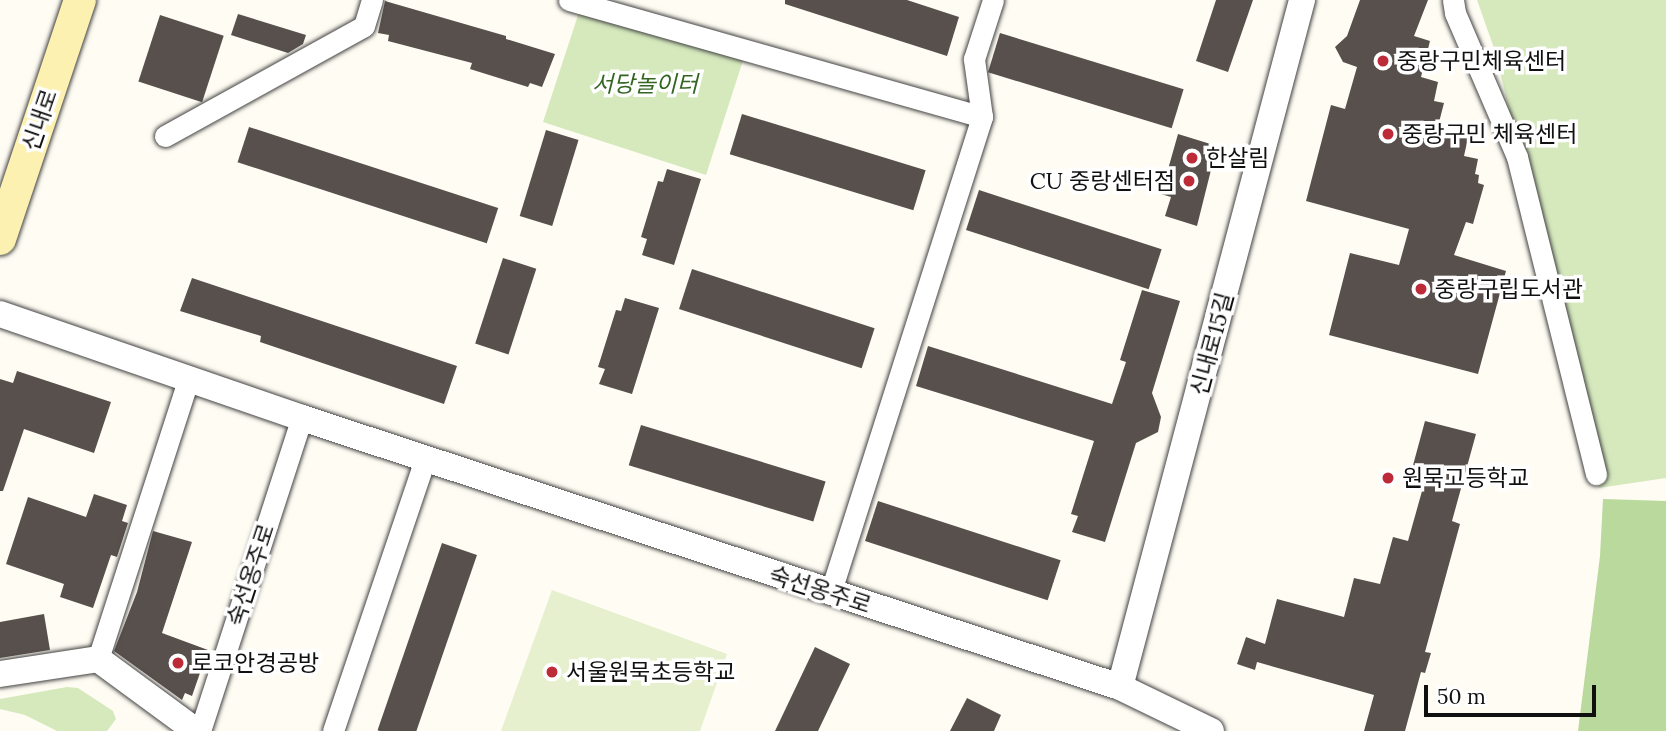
<!DOCTYPE html>
<meta charset="utf-8">
<style>
body{margin:0}
#map{position:relative;width:1666px;height:731px;overflow:hidden;background:#fffcf3;font-family:Lora,"Noto Sans KR",serif}
div>[style]{position:absolute}
[style*='--x']{left:calc(var(--x)*1px);top:calc(var(--y)*1px);width:calc(var(--w)*1px);rotate:calc(var(--a)*1deg)}
.green>*{inset:0;background:#d5e9bd}
.forest>*{inset:0;background:#bad99c}
.pitch>*{inset:0;background:#e6f0ce}
.building>*{inset:0;background:#58504c;transform-origin:0 0}
.roads{filter:drop-shadow(0 0 2px #434343) drop-shadow(0 0 2px #434343)}
.minor>*{height:21px;margin:-10.5px;padding:0 10.5px;transform-origin:10.5px;border-radius:10.5px;background:#fff}
.tertiary>*{height:26px;margin:-13px;padding:0 13px;transform-origin:13px;border-radius:13px;background:#fff}
.secondary>*{height:32px;margin:-16px;padding:0 16px;transform-origin:16px;border-radius:16px;background:#fcf1b0}
.dots>*{width:19px;height:19px;translate:-50% -50%;box-sizing:border-box;border:4px solid #fff;border-radius:50%}
span{translate:-50% -50%;white-space:nowrap;text-align:center;line-height:1.15;-webkit-text-stroke:7px #fff;paint-order:stroke}
.poi-label{font-size:23px;color:#101010}
.left{translate:0 -50%;text-align:left}
.right{translate:-100% -50%;text-align:right}
.park-label{font-size:23px;color:#326621;font-style:italic}
.street-label{font-size:23px;color:#101010}
.scale{position:absolute;left:1424px;top:685px;width:172px;height:32px;box-sizing:border-box;border:4px solid #101010;border-top:0;padding-left:9px;font-size:21px;line-height:24px;white-space:nowrap;color:#101010;-webkit-text-stroke:5px #fff;paint-order:stroke}
</style>
<div id="map">
<div class="green">
<i style="clip-path:polygon(583px 0,608px 0,748px 45px,706px 175px,543px 122px)"></i>
<i style="clip-path:polygon(1477px 0,1666px 0,1666px 478px,1599px 488px,1495px 51px)"></i>
<i style="clip-path:polygon(67px 687px,78px 688px,113px 711px,116px 719px,107px 731px,57px 731px,25px 715px,0 709px,0 699px)"></i>
</div>
<div class="forest">
<i style="clip-path:polygon(1603px 499px,1666px 501px,1666px 731px,1578px 731px,1600px 556px)"></i>
</div>
<div class="pitch">
<i style="clip-path:polygon(552px 590px,727px 654px,700px 731px,501px 731px)"></i>
</div>
<div class="building">
<i style="clip-path:polygon(785px 0,907px 0,959px 17px,947px 56px,785px 4px)"></i>
<i style="clip-path:polygon(1216px 0,1253px 0,1228px 72px,1196px 61px)"></i>
<i style="clip-path:polygon(1360px 0,1428px 0,1414px 36px,1430px 41px,1421px 77px,1438px 82px,1434px 101px,1444px 103px,1437px 130px,1468px 138px,1464px 156px,1478px 159px,1475px 174px,1479px 175px,1478px 183px,1484px 185px,1473px 224px,1466px 222px,1454px 255px,1506px 271px,1478px 374px,1329px 335px,1350px 253px,1399px 265px,1409px 229px,1306px 201px,1331px 105px,1345px 109px,1357px 67px,1343px 62px,1335px 47px,1347px 36px)"></i>
<i style="clip-path:polygon(385px 1px,506px 36px,506px 39px,555px 54px,542px 87px,530px 83px,528px 87px,470px 69px,472px 63px,388px 41px,389px 35px,378px 33px)"></i>
<i style="clip-path:polygon(238px 14px,306px 35px,303px 44px,288px 53px,231px 35px)"></i>
<i style="left:160px;top:15px;width:67px;height:70px;rotate:18deg"></i>
<i style="left:1000px;top:33px;width:192px;height:41px;rotate:17deg"></i>
<i style="left:742px;top:114px;width:192px;height:42px;rotate:17deg"></i>
<i style="left:249px;top:127px;width:262px;height:37px;rotate:18deg"></i>
<i style="left:546px;top:130px;width:34px;height:90px;rotate:17deg"></i>
<i style="clip-path:polygon(1178px 134px,1217px 146px,1197px 226px,1165px 216px,1171px 197px,1161px 194px)"></i>
<i style="clip-path:polygon(667px 169px,701px 179px,674px 265px,642px 255px,647px 239px,641px 237px,658px 181px,663px 182px)"></i>
<i style="left:979px;top:190px;width:192px;height:42px;rotate:18deg"></i>
<i style="left:503px;top:258px;width:35px;height:90px;rotate:18deg"></i>
<i style="left:692px;top:269px;width:192px;height:42px;rotate:18deg"></i>
<i style="clip-path:polygon(192px 278px,457px 366px,444px 404px,260px 342px,261px 336px,180px 311px)"></i>
<i style="clip-path:polygon(1142px 290px,1180px 301px,1152px 393px,1161px 417px,1158px 432px,1136px 443px,1105px 542px,1072px 532px,1078px 516px,1071px 514px,1094px 441px,916px 386px,928px 346px,1112px 404px,1126px 362px,1120px 360px)"></i>
<i style="clip-path:polygon(625px 298px,659px 308px,632px 394px,599px 384px,605px 369px,598px 367px,616px 310px,621px 311px)"></i>
<i style="clip-path:polygon(17px 371px,111px 402px,94px 453px,24px 429px,3px 491px,0 491px,0 379px,13px 383px)"></i>
<i style="clip-path:polygon(1425px 421px,1476px 434px,1452px 521px,1460px 524px,1425px 652px,1431px 653px,1425px 673px,1421px 672px,1405px 731px,1364px 731px,1374px 695px,1257px 662px,1255px 670px,1237px 664px,1246px 637px,1265px 644px,1277px 599px,1344px 617px,1354px 578px,1380px 584px,1393px 537px,1408px 541px,1424px 484px,1409px 480px)"></i>
<i style="left:641px;top:425px;width:193px;height:42px;rotate:17deg"></i>
<i style="clip-path:polygon(94px 494px,127px 505px,122px 521px,128px 523px,117px 557px,111px 555px,93px 608px,60px 597px,64px 584px,6px 564px,28px 497px,86px 517px)"></i>
<i style="left:878px;top:501px;width:192px;height:42px;rotate:18deg"></i>
<i style="clip-path:polygon(153px 531px,192px 542px,162px 633px,208px 650px,192px 696px,185px 693px,182px 700px,114px 651px,137px 592px)"></i>
<i style="left:442px;top:543px;width:37px;height:198px;rotate:19deg"></i>
<i style="clip-path:polygon(44px 614px,50px 650px,0 658px,0 622px)"></i>
<i style="clip-path:polygon(815px 647px,850px 664px,818px 731px,775px 731px)"></i>
<i style="clip-path:polygon(967px 698px,1001px 715px,994px 731px,950px 731px)"></i>
</div>
<div class="roads">
<div class="minor">
<i style="--x:569;--y:0;--w:429;--a:15.8"></i>
<i style="--x:1453;--y:0;--w:13;--a:81"></i>
<i style="--x:1455;--y:13;--w:157;--a:66.7"></i>
<i style="--x:1517;--y:157;--w:327;--a:76"></i>
<i style="--x:165;--y:136;--w:227;--a:-28.9"></i>
<i style="--x:364;--y:26;--w:27;--a:-73"></i>
<i style="--x:830;--y:594;--w:501;--a:-72.33"></i>
<i style="--x:982;--y:117;--w:59;--a:-97.9"></i>
<i style="--x:974;--y:59;--w:62;--a:-72.1"></i>
<i style="--x:98;--y:659;--w:293;--a:-72.1"></i>
<i style="--x:200;--y:731;--w:329;--a:-72"></i>
<i style="--x:333;--y:731;--w:287;--a:-71.3"></i>
</div>
<div class="tertiary">
<i style="--x:0;--y:314;--w:319;--a:19"></i>
<i style="--x:302;--y:418;--w:861;--a:18.2"></i>
<i style="--x:1120;--y:687;--w:101;--a:25.8"></i>
<i style="--x:0;--y:674;--w:99;--a:-8.7"></i>
<i style="--x:98;--y:659;--w:122;--a:36.3"></i>
<i style="--x:1120;--y:687;--w:711;--a:-75.16"></i>
</div>
<div class="secondary">
<i style="--x:0;--y:239;--w:252;--a:-71.5"></i>
</div>
</div>
<div class="dots">
<i style="left:1383px;top:61px;background:#bc2b37"></i>
<i style="left:1388px;top:134px;background:#bc2b37"></i>
<i style="left:1192px;top:158px;background:#bc2b37"></i>
<i style="left:1189px;top:181px;background:#bc2b37"></i>
<i style="left:1421px;top:289px;background:#bc2b37"></i>
<i style="left:1388px;top:478px;background:#bc2b37"></i>
<i style="left:178px;top:663px;background:#bc2b37"></i>
<i style="left:552px;top:672px;background:#bc2b37"></i>
</div>
<div class="poi-label">
<span class="left" style="left:1397px;top:61px">중랑구민체육센터</span>
<span class="left" style="left:1402px;top:134px">중랑구민 체육센터</span>
<span class="left" style="left:1206px;top:158px">한살림</span>
<span class="right" style="left:1175px;top:181px">CU 중랑센터점</span>
<span class="left" style="left:1435px;top:289px">중랑구립도서관</span>
<span class="left" style="left:1402px;top:478px">원묵고등학교</span>
<span class="left" style="left:192px;top:663px">로코안경공방</span>
<span class="left" style="left:566px;top:672px">서울원묵초등학교</span>
</div>
<div class="park-label">
<span style="left:645px;top:84px">서당놀이터</span>
</div>
<div class="street-label">
<span style="left:40px;top:120px;rotate:-71deg">신내로</span>
<span style="left:1212px;top:344px;rotate:-75deg">신내로15길</span>
<span style="left:251px;top:575px;rotate:-72deg">숙선옹주로</span>
<span style="left:820px;top:590px;rotate:18deg">숙선옹주로</span>
</div>
<div class="scale">50 m</div>
</div>
